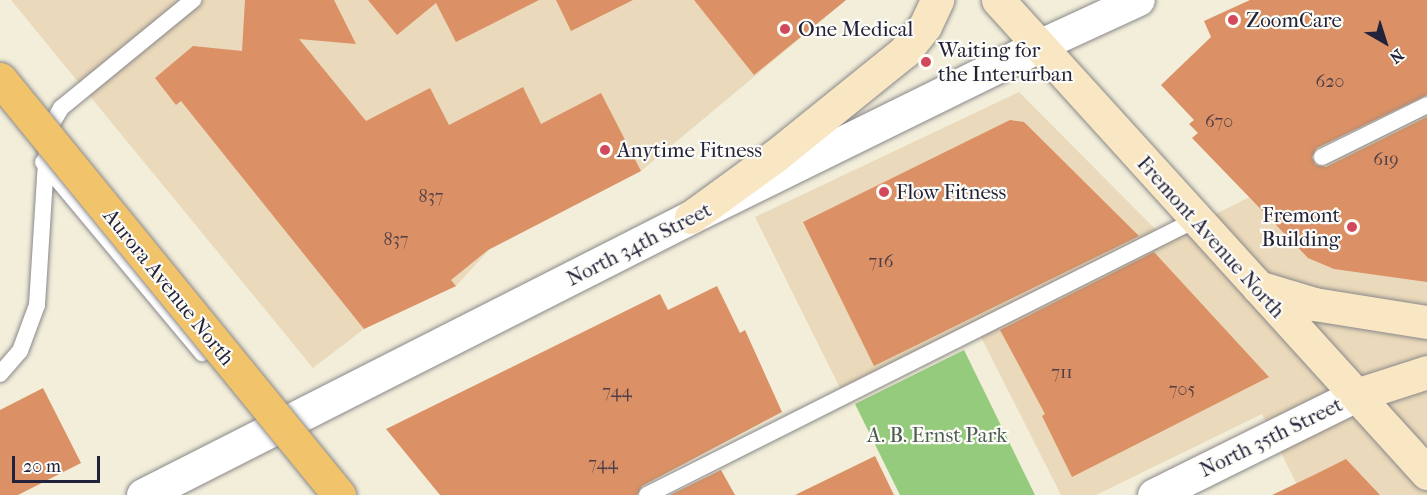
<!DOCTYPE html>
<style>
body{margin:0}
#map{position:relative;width:1427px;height:495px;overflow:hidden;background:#f2eeda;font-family:"IM FELL French Canon",serif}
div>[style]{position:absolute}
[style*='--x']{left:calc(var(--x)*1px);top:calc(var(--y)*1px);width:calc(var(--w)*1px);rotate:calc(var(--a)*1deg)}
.built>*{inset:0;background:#ead9ba}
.green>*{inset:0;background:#95cb7d}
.building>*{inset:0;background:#db9165}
.roads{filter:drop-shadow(0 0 2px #8a888a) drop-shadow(0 0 2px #8a888a)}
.service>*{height:16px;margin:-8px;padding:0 8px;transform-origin:8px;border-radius:8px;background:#fff}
.minor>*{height:32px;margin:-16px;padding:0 16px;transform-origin:16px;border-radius:16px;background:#fff}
.tertiary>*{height:33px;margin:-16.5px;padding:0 16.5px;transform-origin:16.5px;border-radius:16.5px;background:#fff}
.secondary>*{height:33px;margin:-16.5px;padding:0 16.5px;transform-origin:16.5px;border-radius:16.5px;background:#f9e7c3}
.bridges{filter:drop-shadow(0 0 2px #8a888a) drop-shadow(0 0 2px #8a888a)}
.trunk-bridge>*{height:33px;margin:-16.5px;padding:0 16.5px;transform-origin:16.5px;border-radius:16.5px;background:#f1c36a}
.dots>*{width:16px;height:16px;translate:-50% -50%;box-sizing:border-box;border:3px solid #fdfcf7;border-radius:50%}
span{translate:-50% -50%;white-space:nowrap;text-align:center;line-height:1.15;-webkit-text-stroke:4.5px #fdfcf7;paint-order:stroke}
.number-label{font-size:18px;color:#503e46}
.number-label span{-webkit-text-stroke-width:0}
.poi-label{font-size:21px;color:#22223b}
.left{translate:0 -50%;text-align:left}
.right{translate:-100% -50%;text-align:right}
.street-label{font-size:21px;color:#22223b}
.park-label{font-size:21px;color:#4a5d52}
.north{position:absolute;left:1355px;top:12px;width:60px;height:60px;-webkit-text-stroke:4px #fdfcf7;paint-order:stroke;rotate:141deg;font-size:16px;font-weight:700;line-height:24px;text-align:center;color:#22223b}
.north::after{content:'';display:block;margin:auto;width:21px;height:27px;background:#22223b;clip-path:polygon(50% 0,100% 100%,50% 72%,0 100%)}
.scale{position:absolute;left:12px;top:456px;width:88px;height:27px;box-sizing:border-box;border:3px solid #22223b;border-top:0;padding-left:8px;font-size:18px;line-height:21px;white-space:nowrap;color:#22223b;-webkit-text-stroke:4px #fdfcf7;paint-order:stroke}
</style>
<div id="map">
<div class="built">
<i style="clip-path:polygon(11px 0,846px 0,641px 171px,490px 249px,456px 286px,364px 329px,313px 368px)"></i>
<i style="clip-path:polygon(1019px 92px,1165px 239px,1427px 109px,1427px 495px,1302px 495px,1262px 414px,1096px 495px,1061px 495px,980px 335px,844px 396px,755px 217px)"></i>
</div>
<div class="green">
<i style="clip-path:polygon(964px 350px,1035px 495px,900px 495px,855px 404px)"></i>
</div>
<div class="building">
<i style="clip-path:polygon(245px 0,334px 0,356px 44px,299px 39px,366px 121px,430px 88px,449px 125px,523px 87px,541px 124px,601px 93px,641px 171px,488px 250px,451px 280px,456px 286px,364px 329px,181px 101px,176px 105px,155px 78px,193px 46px,242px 51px)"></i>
<i style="clip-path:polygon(368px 0,539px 0,456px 42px,436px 3px,397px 35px)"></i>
<i style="clip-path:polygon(556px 0,633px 0,571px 31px)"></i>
<i style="clip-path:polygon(694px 0,846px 0,754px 75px)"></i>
<i style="clip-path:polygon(1250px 0,1427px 0,1427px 95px,1317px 148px,1312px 157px,1316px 165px,1326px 167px,1427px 117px,1427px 282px,1334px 269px,1308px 258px,1192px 138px,1198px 133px,1189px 124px,1194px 120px,1161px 85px,1211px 37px,1204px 21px)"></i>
<i style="clip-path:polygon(1010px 120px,1024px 122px,1139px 236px,874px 366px,803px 222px)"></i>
<i style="clip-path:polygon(1154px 252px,1269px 377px,1072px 477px,1042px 416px,1045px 414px,1000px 330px)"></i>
<i style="clip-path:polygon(717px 286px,740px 333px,745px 330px,782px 412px,642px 486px,637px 495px,440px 495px,386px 429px,660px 294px,668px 310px)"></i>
<i style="clip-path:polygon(43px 388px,81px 463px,18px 495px,0 495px,0 410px)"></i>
<i style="clip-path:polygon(875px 456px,894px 495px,795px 495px)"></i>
<i style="clip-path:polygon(1346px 459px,1380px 495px,1272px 495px,1316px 474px)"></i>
<i style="clip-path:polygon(721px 470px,735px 495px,670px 495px)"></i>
</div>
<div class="roads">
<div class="service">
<i style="--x:1322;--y:157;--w:117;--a:-26.3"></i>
<i style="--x:43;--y:162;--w:249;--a:50.2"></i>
<i style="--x:0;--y:374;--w:30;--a:-49"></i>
<i style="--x:20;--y:351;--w:49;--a:-69.7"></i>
<i style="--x:37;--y:305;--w:175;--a:-86.4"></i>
<i style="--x:48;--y:130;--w:26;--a:-59"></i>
<i style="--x:61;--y:108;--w:171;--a:-39.3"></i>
<i style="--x:647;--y:495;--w:613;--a:-26.65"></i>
</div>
<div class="minor">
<i style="--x:1037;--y:47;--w:112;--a:-24.7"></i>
</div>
<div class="tertiary">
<i style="--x:143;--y:495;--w:614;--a:-26.9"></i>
<i style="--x:691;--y:217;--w:386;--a:-26.2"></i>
<i style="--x:1154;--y:495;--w:225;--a:-26.3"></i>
</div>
<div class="secondary">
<i style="--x:998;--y:0;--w:639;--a:47.79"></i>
<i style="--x:691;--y:217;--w:104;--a:-36"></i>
<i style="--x:775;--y:156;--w:166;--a:-38.9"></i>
<i style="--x:904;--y:52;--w:33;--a:-51"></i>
<i style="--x:925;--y:26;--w:29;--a:-65"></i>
<i style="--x:1258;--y:287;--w:59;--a:16.9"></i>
<i style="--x:1314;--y:304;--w:114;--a:9.1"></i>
<i style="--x:1356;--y:395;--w:75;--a:-17.9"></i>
</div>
</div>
<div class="bridges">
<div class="trunk-bridge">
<i style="--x:0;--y:79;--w:537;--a:50.82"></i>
</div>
</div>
<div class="dots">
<i style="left:1233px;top:20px;background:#d1495b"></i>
<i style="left:785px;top:29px;background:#d1495b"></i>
<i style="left:926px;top:62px;background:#d1495b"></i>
<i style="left:605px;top:150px;background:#d1495b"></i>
<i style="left:884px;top:192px;background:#d1495b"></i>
<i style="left:1352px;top:227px;background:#d1495b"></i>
</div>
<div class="number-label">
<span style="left:1330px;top:82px">620</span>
<span style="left:1219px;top:122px">670</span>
<span style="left:1386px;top:160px">619</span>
<span style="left:431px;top:197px">837</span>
<span style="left:396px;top:240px">837</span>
<span style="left:881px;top:262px">716</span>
<span style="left:1062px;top:373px">711</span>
<span style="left:1182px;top:390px">705</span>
<span style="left:617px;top:392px">744</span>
<span style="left:603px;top:464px">744</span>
</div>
<div class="poi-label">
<span class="left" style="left:1246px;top:20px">ZoomCare</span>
<span class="left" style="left:798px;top:29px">One Medical</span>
<span class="left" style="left:938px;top:62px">Waiting for<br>the Interurban</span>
<span class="left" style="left:617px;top:150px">Anytime Fitness</span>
<span class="left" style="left:896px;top:192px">Flow Fitness</span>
<span class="right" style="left:1340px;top:227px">Fremont<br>Building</span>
</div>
<div class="street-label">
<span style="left:1211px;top:237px;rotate:48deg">Fremont Avenue North</span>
<span style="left:639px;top:244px;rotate:-27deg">North 34th Street</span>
<span style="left:169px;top:287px;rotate:51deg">Aurora Avenue North</span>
<span style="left:1271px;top:437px;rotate:-26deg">North 35th Street</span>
</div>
<div class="park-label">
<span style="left:937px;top:435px">A. B. Ernst Park</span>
</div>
<div class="north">N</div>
<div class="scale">20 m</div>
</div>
